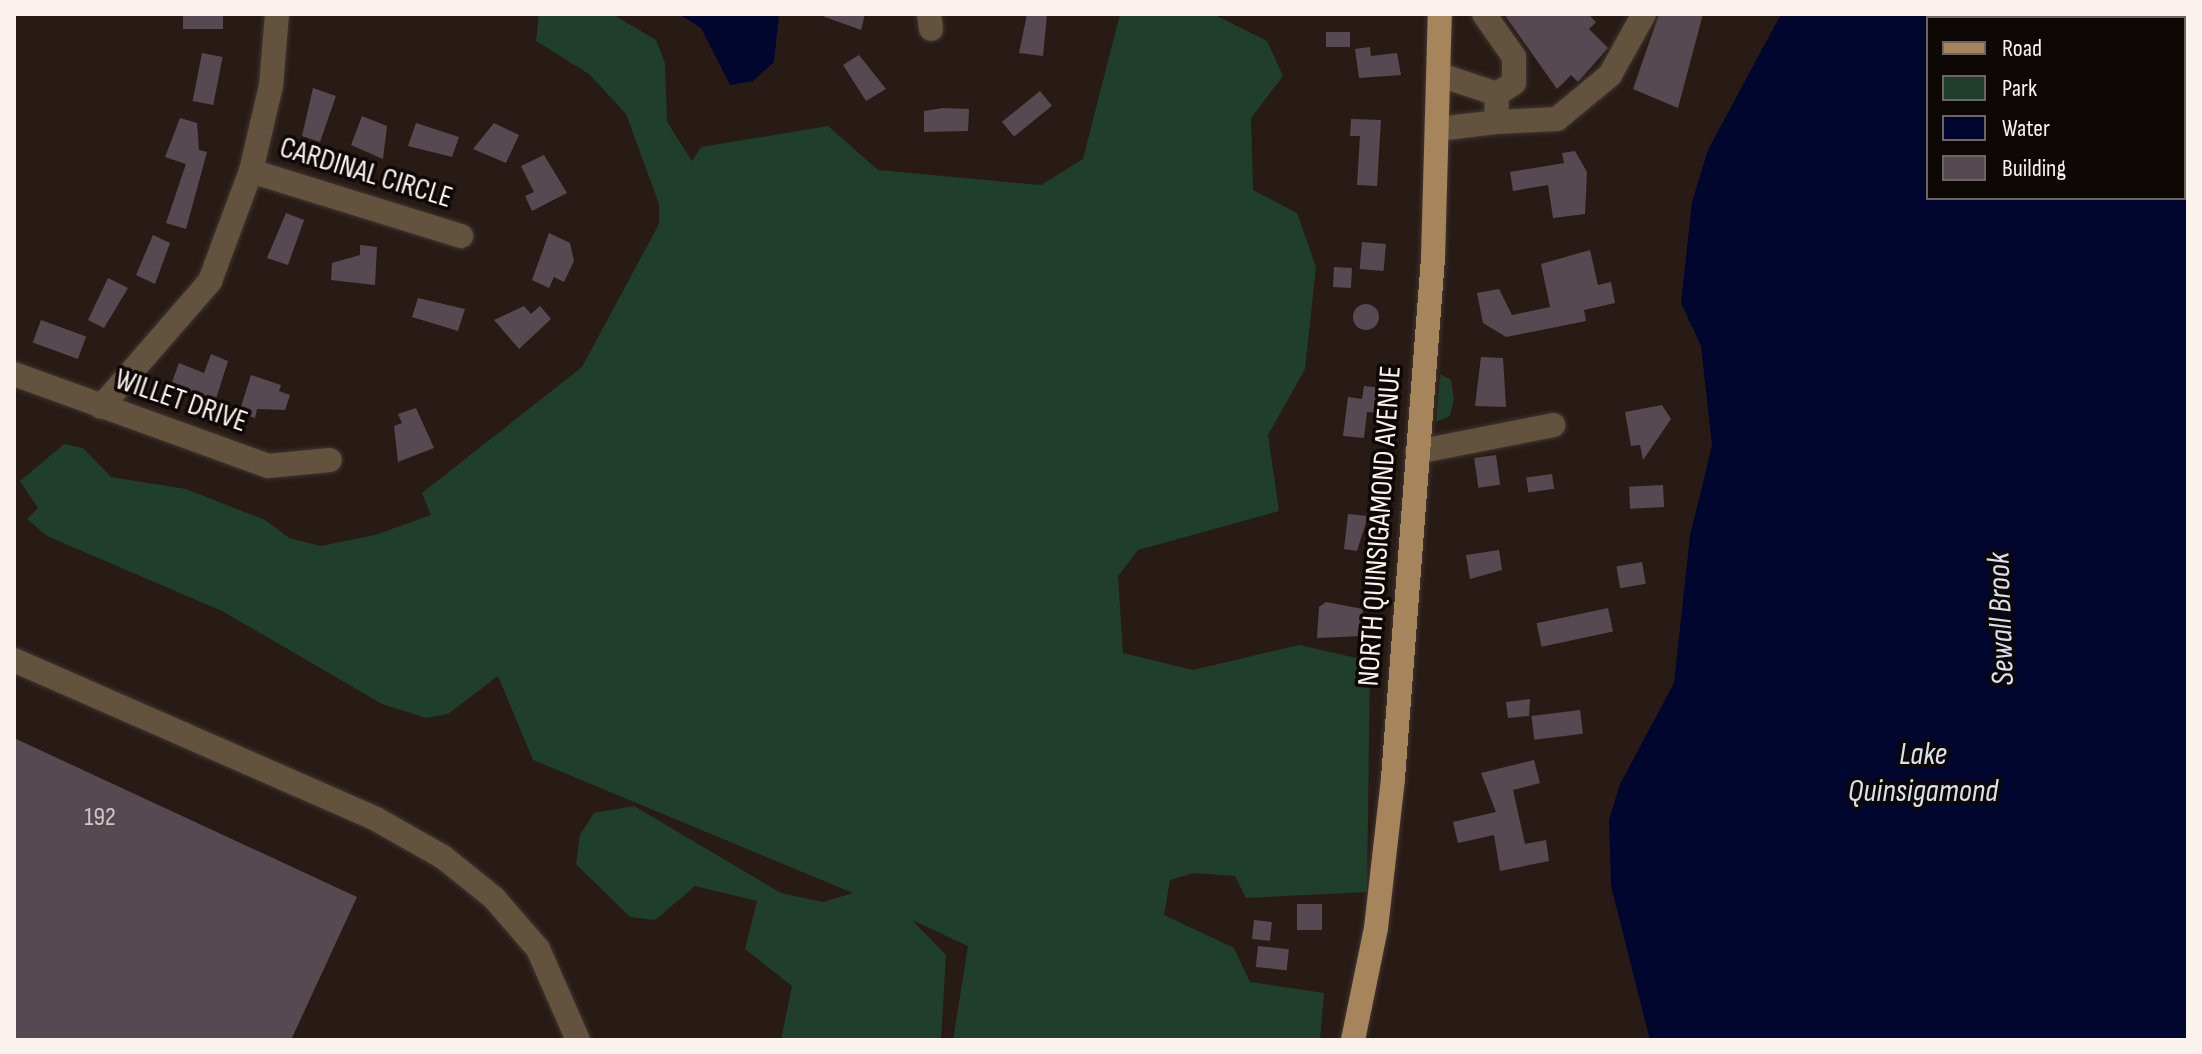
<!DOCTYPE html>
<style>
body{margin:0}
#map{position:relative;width:2202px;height:1054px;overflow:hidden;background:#281b16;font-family:"Sofia Sans Condensed",sans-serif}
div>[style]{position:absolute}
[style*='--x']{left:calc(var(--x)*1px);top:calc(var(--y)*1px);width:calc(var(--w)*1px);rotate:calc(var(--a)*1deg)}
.green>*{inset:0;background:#1f3e2b}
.water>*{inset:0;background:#00062d}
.building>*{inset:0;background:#574952;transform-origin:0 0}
.round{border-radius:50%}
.roads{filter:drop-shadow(0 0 2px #413530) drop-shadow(0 0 2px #413530)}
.minor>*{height:24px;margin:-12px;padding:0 12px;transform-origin:12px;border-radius:12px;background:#62523e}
.major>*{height:24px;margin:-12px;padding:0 12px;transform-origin:12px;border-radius:12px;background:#a6855c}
span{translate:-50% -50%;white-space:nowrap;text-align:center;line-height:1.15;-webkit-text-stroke:7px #0d0706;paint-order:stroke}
.number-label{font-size:26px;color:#d2c7c6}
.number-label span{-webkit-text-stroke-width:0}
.street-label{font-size:30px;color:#fbf1ed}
.water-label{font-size:32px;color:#d8e1f0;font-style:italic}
.frame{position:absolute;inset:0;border:16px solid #fbf1ed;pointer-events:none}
.legend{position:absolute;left:1926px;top:16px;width:260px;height:184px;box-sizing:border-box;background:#0d0706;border:2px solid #6c6562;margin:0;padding:10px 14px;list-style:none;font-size:24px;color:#fbf1ed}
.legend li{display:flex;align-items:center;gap:16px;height:40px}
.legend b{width:40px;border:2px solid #6c6562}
</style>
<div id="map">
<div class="green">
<i style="clip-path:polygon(539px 14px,612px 14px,656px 40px,665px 63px,667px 122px,692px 161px,701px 147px,828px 126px,878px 170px,1041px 185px,1083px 159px,1120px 14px,1213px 14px,1267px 41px,1283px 76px,1251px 118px,1253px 190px,1297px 213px,1316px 267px,1305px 369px,1268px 435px,1279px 511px,1138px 550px,1118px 576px,1123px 653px,1193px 670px,1299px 645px,1370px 661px,1367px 892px,1246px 898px,1235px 876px,1193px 873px,1170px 880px,1164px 915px,1234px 948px,1250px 982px,1324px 993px,1320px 1040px,953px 1040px,968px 946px,912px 920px,946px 955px,941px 1040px,781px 1040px,792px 986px,745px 949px,757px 901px,695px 886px,655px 920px,630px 917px,576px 864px,580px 835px,594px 813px,634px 806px,781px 893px,823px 902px,853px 893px,533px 760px,498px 676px,448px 714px,426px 718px,382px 704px,222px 611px,47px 536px,27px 519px,38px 508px,20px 481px,64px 444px,83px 448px,111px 477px,186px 489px,265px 520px,289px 538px,321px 546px,375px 535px,431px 515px,422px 493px,582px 367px,659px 224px,659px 204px,626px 114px,589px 74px,536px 41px)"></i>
<i style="clip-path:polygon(1440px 374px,1451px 380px,1454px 399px,1450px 416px,1436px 422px)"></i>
</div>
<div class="water">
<i style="clip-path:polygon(679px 14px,779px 14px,774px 62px,753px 81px,730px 85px,701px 28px)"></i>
<i style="clip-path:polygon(evenodd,1781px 14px,2188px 14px,2188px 1040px,1650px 1040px,1611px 886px,1609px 820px,1620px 784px,1674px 683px,1690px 536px,1712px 445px,1701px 346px,1681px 303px,1692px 202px,1708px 150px,1781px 14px,2184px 18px,2184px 198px,1928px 198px,1928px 18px,2184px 18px)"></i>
</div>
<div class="building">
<i style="left:183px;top:14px;width:40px;height:15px"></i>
<i style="clip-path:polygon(817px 14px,865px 14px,861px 30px)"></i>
<i style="clip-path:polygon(1027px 14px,1047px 14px,1043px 56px,1019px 53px)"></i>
<i style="clip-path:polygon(1504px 14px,1588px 14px,1596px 22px,1589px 29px,1608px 48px,1578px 82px,1571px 75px,1557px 89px)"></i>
<i style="clip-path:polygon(1659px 14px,1703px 14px,1678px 108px,1633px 89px)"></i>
<i style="left:1350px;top:32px;width:15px;height:24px;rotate:90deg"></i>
<i style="clip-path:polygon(1370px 47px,1371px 56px,1397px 53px,1401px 75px,1359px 78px,1355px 49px)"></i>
<i style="left:202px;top:53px;width:21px;height:49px;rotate:11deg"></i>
<i style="clip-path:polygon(859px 55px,886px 89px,866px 101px,843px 65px)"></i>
<i style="clip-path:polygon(313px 88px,336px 96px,320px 142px,302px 136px)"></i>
<i style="left:1040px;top:91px;width:19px;height:49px;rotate:51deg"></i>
<i style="clip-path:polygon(943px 108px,969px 109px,968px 131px,924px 132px,924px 111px)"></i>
<i style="clip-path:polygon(362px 116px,387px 126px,383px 159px,351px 145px)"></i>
<i style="clip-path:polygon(180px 118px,197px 123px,199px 150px,207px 152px,186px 229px,166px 223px,186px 164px,165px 157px)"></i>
<i style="clip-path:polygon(1351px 119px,1381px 120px,1377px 186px,1357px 185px,1360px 136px,1350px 136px)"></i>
<i style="clip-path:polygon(416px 123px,459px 137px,452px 157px,408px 146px)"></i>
<i style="clip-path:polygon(494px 123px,519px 135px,506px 163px,473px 149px)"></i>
<i style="clip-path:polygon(1575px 151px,1587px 172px,1585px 214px,1553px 218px,1548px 185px,1513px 191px,1510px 172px,1564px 163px,1562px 153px)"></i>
<i style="clip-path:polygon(544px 155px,567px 193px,532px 211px,525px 196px,534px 192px,521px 166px)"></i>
<i style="clip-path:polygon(286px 213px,304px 220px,288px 265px,267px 258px)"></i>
<i style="clip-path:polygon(549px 233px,570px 243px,574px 261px,564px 282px,554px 277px,549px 288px,532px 280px)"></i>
<i style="clip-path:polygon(153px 235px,170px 243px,155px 284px,136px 275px)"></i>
<i style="left:1362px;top:242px;width:24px;height:27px;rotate:5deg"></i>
<i style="clip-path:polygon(360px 245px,377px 247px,375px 285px,331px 280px,332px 263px,360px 255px)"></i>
<i style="clip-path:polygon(1590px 250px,1598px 285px,1611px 282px,1615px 303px,1584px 310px,1586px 321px,1506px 337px,1483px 323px,1477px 293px,1499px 289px,1512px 315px,1550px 307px,1541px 264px)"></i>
<i style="left:1334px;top:267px;width:18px;height:20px;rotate:3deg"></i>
<i style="clip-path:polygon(108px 278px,128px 288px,104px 328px,88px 320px)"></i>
<i style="clip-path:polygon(418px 298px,465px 309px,458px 331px,412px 317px)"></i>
<i class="round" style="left:1353px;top:304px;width:26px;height:26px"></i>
<i style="clip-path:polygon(524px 306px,531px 314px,540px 306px,551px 319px,519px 349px,494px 320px)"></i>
<i style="left:41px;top:320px;width:48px;height:24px;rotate:20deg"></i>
<i style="clip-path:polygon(211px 354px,228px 361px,215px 402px,172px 382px,179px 363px,204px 373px)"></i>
<i style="clip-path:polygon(1481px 357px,1503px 358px,1506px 407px,1475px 406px)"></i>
<i style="clip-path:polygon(251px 375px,281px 385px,279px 391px,290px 395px,285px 410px,257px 409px,255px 418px,239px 413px)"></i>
<i style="clip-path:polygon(1364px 386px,1383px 388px,1380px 413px,1367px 412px,1364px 438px,1343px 436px,1348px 397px,1362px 399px)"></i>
<i style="clip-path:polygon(1662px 405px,1671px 419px,1643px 460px,1640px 445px,1631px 446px,1625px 412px)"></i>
<i style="clip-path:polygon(416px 408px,434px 448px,398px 462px,394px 426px,402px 423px,398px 414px)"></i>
<i style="left:1496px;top:455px;width:30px;height:22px;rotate:82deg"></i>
<i style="left:1552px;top:474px;width:15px;height:26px;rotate:82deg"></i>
<i style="left:1663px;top:485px;width:22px;height:34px;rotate:87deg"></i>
<i style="clip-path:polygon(1348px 514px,1368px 516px,1357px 551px,1344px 549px)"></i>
<i style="clip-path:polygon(1499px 550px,1502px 570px,1470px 579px,1466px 555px)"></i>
<i style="left:1642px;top:562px;width:22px;height:26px;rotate:80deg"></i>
<i style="clip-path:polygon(1326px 602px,1363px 609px,1361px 636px,1317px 638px,1319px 607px)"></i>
<i style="left:1608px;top:608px;width:24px;height:73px;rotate:78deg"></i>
<i style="clip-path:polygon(1530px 699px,1529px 716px,1508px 718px,1506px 702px)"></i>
<i style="left:1580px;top:710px;width:24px;height:49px;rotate:83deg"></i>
<i style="clip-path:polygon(14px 738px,357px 897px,291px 1040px,14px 1040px)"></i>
<i style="clip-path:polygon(1534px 760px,1540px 783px,1513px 790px,1525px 844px,1546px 840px,1549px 861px,1500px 871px,1494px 835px,1458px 843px,1453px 822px,1496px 812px,1481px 773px)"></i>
<i style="left:1297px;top:904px;width:25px;height:26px"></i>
<i style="left:1254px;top:920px;width:18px;height:19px;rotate:6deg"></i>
<i style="left:1258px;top:946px;width:31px;height:21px;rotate:6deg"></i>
</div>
<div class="roads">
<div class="minor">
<i style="--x:929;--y:14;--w:15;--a:82"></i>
<i style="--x:1440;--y:75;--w:60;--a:18.4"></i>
<i style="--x:1497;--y:94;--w:20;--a:-33"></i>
<i style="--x:1514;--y:83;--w:26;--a:-90"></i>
<i style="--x:1514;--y:57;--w:52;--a:-124.9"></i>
<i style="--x:1497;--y:94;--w:28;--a:92"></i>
<i style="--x:1496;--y:122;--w:61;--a:-2.8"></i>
<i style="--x:1557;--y:119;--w:69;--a:-39.7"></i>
<i style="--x:1610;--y:75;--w:70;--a:-60.9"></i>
<i style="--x:1439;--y:129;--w:57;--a:-7"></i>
<i style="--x:251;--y:171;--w:220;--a:17.2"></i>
<i style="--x:14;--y:374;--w:270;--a:19.9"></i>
<i style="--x:268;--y:466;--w:62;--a:-5.5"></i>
<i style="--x:101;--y:407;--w:167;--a:-49.1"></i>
<i style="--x:210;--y:281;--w:117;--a:-69.6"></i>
<i style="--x:251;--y:171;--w:87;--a:-76.8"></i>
<i style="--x:271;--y:86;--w:72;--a:-85.2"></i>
<i style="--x:1417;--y:452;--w:139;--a:-11.2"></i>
<i style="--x:14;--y:660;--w:395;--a:23.7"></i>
<i style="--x:376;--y:819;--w:77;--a:29.6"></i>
<i style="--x:443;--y:857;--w:65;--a:38.8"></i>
<i style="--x:494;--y:898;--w:67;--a:49.2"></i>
<i style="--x:538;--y:949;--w:99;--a:66.3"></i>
</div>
<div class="major">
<i style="--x:1353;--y:1040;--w:114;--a:-78.4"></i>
<i style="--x:1376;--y:928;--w:151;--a:-83.5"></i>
<i style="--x:1393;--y:778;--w:522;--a:-85.6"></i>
<i style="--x:1433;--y:258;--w:244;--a:-88.4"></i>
</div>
</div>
<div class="number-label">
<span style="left:100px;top:818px">192</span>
</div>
<div class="street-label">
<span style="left:366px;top:173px;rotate:17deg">CARDINAL CIRCLE</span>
<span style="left:181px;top:401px;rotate:19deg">WILLET DRIVE</span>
<span style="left:1380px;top:526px;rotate:-86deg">NORTH QUINSIGAMOND AVENUE</span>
</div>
<div class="water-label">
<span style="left:2002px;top:619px;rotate:-92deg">Sewall Brook</span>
<span style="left:1923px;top:774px">Lake<br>Quinsigamond</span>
</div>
<div class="frame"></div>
<ul class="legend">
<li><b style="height:10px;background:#a6855c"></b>Road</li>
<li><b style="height:22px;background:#1f3e2b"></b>Park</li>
<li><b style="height:22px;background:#00062d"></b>Water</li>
<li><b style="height:22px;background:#574952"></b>Building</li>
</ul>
</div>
